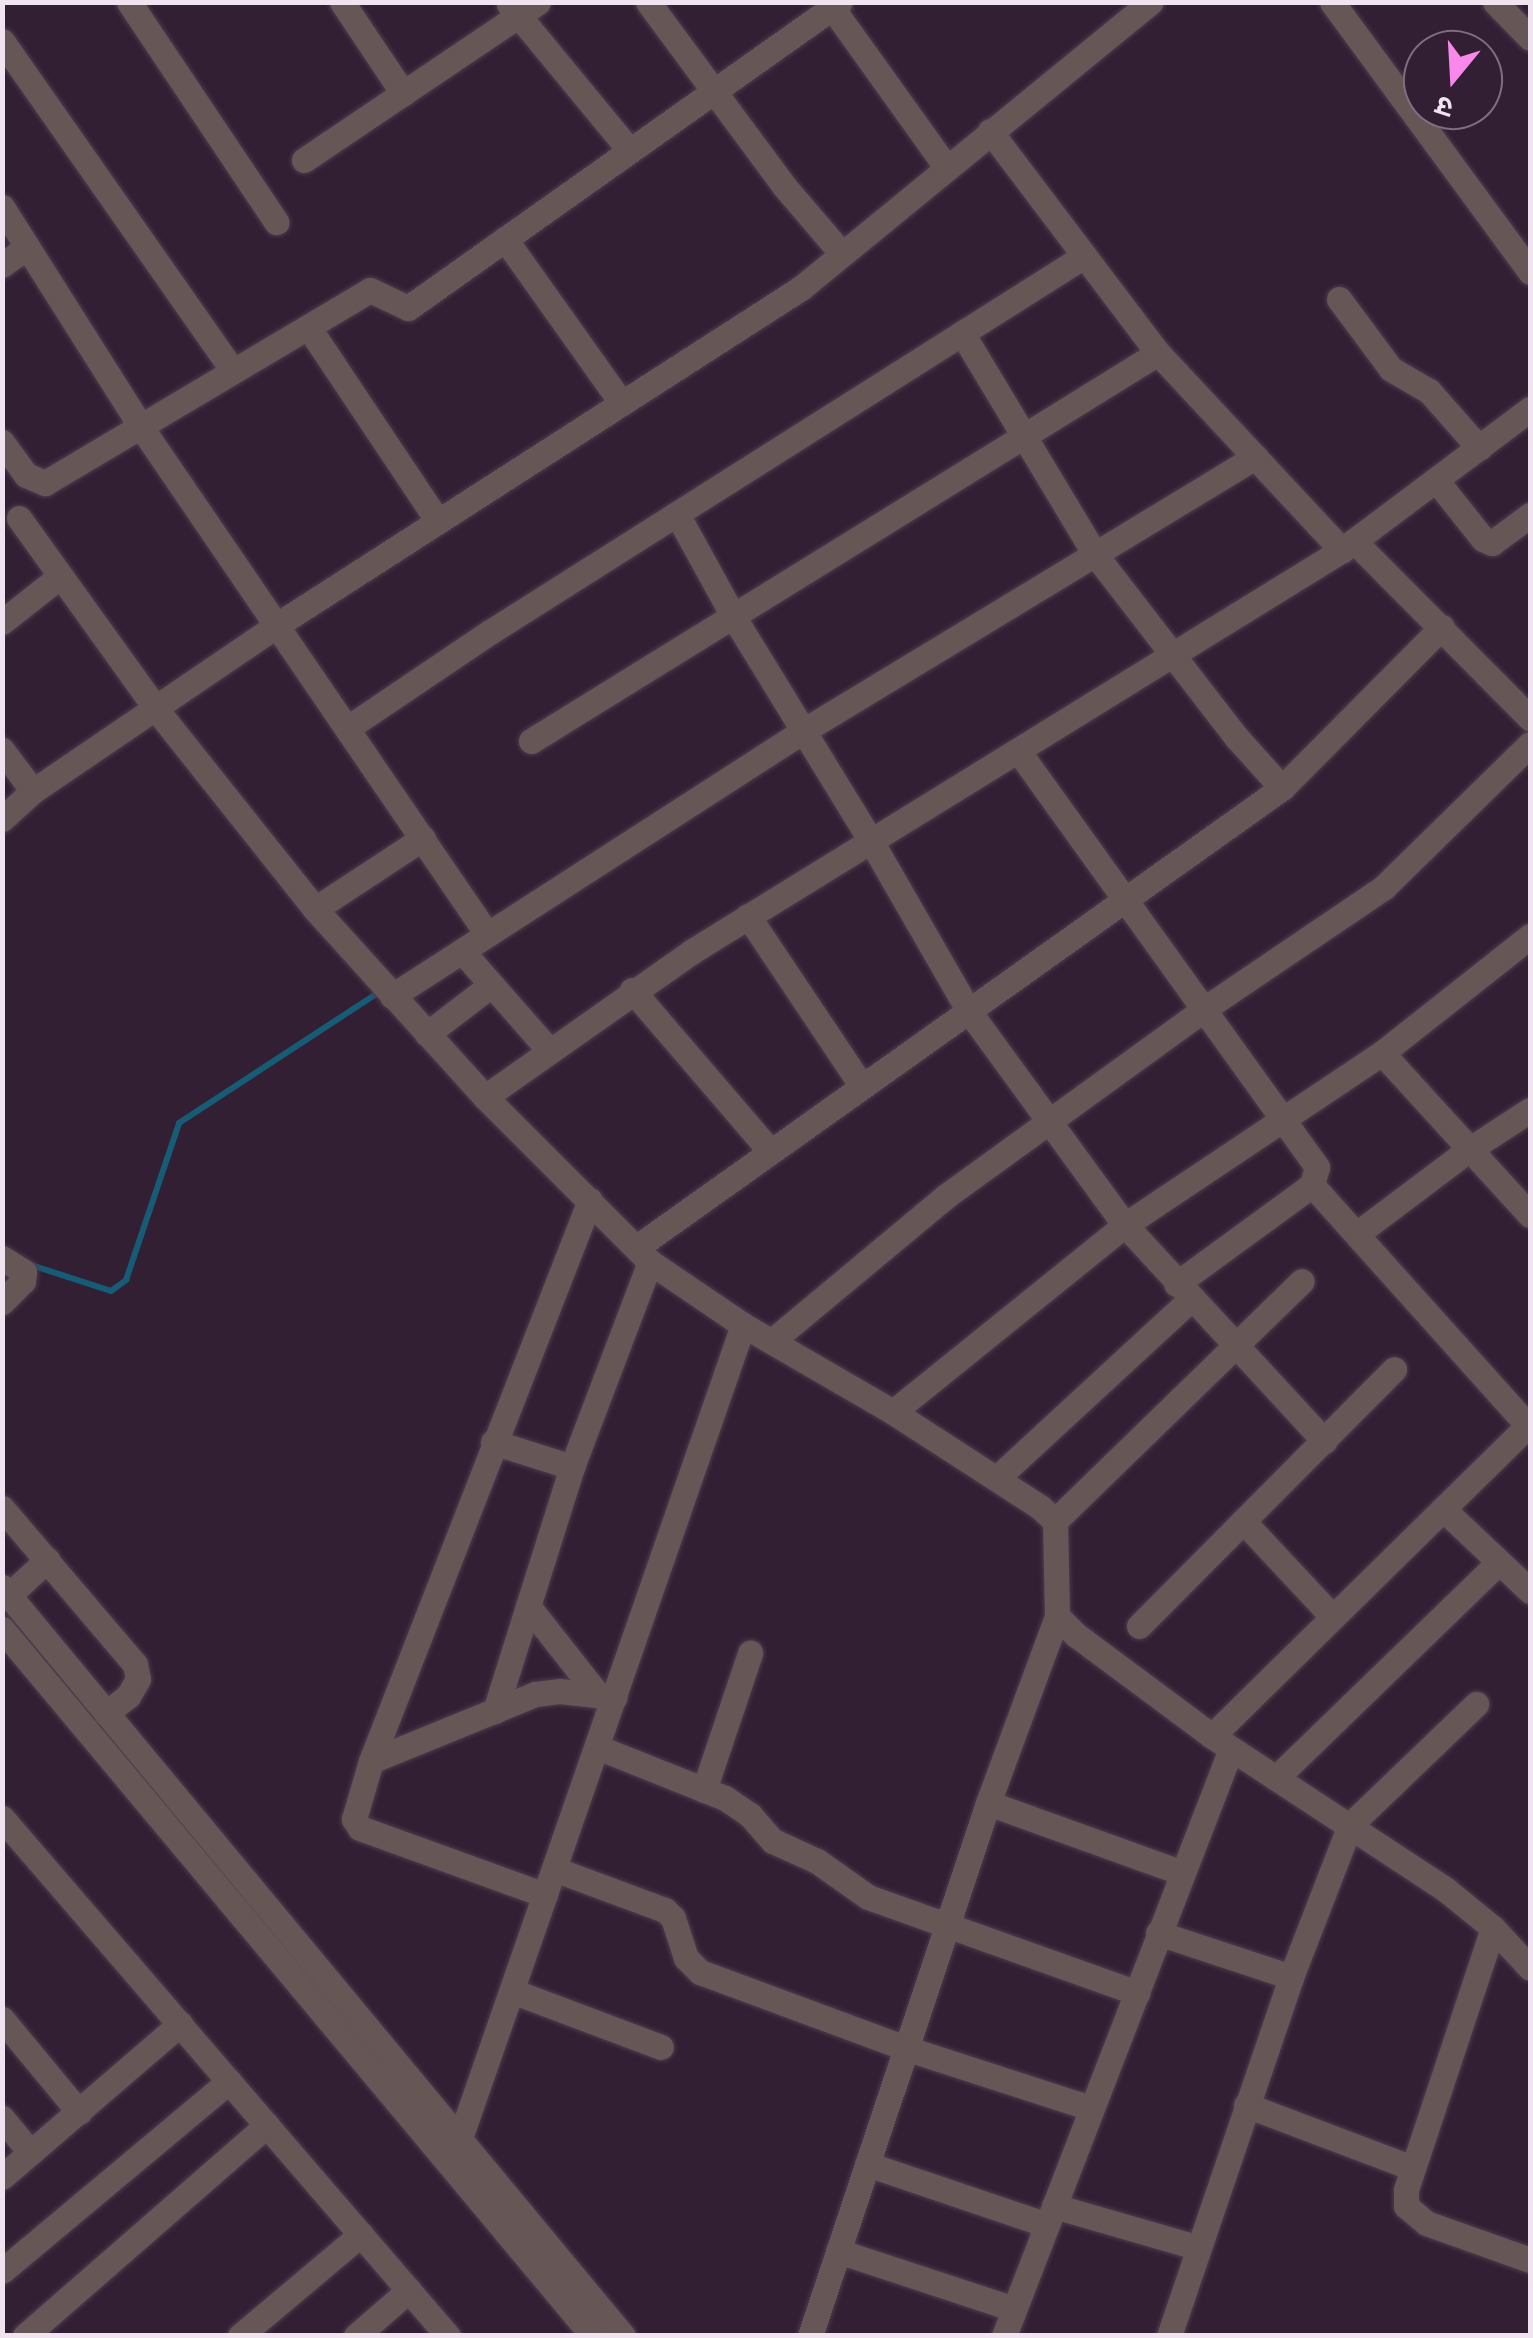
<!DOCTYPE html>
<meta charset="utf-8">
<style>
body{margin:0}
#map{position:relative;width:1533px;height:2338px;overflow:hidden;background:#331f34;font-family:Karla,"Noto Sans Devanagari",sans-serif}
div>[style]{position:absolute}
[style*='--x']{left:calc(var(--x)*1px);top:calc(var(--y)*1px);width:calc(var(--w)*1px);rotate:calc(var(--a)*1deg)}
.stream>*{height:6px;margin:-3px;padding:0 3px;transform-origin:3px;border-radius:3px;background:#175c75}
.roads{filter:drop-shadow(0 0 2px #4e3b4e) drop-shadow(0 0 2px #4e3b4e)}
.minor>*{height:25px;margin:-12.5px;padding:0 12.5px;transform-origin:12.5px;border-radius:12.5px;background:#665756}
span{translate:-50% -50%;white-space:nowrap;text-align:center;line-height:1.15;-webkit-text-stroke:8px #331f34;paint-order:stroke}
.frame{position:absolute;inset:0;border:5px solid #f1e4f1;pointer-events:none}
.north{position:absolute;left:1403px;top:30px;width:100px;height:100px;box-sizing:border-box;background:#331f34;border:2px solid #7f6e80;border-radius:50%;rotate:198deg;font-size:28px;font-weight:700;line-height:40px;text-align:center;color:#f1e4f1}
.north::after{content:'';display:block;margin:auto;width:35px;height:45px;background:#f888ea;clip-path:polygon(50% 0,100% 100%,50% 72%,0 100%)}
</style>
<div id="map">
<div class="stream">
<i style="--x:28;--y:1264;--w:87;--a:18"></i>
<i style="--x:111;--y:1291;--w:19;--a:-36"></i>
<i style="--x:126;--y:1280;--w:166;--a:-71.3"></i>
<i style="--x:179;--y:1123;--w:238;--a:-33.2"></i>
</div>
<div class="roads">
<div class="minor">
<i style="--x:129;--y:2;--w:265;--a:56.2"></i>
<i style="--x:342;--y:2;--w:110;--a:56.2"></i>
<i style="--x:648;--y:2;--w:229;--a:53.5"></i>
<i style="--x:784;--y:186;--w:89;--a:49.5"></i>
<i style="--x:828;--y:2;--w:204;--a:54.4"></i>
<i style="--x:1332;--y:2;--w:335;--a:53.7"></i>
<i style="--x:1495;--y:2;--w:50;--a:45.8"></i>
<i style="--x:509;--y:4;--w:190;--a:50.5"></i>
<i style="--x:2;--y:41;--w:403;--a:55"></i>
<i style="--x:990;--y:131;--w:278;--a:52.9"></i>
<i style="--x:1158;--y:353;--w:270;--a:47"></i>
<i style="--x:304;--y:160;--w:282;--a:-34"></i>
<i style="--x:2;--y:207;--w:257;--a:57.7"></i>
<i style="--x:139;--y:424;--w:617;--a:55.69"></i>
<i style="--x:505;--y:239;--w:200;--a:54.6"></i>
<i style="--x:2;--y:265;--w:31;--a:-36"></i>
<i style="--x:1339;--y:299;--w:87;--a:53.4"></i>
<i style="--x:1391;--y:369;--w:44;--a:30.1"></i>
<i style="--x:1429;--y:391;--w:76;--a:48.7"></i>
<i style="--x:309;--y:328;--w:231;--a:56.3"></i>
<i style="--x:962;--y:333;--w:257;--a:59"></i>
<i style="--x:1094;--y:553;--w:234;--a:52.3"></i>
<i style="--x:1237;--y:738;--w:67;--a:48"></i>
<i style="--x:2;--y:442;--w:41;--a:54"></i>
<i style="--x:26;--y:475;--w:21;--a:23"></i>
<i style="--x:45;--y:483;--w:378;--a:-30.7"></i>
<i style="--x:370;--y:290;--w:42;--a:25.3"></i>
<i style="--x:408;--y:308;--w:529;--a:-35.31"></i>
<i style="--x:1436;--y:480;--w:75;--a:51.5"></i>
<i style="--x:1483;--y:539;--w:10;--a:24"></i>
<i style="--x:1492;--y:543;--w:47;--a:-36.4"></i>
<i style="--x:677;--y:514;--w:116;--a:61.2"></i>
<i style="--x:733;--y:616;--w:264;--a:58.5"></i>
<i style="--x:871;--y:841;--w:195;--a:60.1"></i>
<i style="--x:968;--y:1010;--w:266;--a:53.9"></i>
<i style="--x:1125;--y:1225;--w:294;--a:47.3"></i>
<i style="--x:19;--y:518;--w:235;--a:54.3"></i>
<i style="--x:156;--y:709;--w:256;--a:51.5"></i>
<i style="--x:315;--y:909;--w:253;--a:47.9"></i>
<i style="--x:485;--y:1097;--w:233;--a:45"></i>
<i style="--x:650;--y:1262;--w:112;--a:34.1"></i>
<i style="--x:743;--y:1325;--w:173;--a:30.1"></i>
<i style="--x:893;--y:1412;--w:175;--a:32.9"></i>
<i style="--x:1040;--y:1507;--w:21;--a:43"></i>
<i style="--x:1055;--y:1521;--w:95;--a:88.8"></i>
<i style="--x:1057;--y:1616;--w:27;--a:45"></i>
<i style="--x:1076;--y:1635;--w:169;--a:36.6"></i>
<i style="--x:1212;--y:1736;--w:279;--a:33.3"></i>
<i style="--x:1445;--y:1889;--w:62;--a:39.1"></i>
<i style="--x:1493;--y:1928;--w:54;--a:47.2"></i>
<i style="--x:1354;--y:541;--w:250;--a:45.2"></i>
<i style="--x:2;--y:622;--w:73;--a:-38.3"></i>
<i style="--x:349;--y:727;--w:170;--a:-34"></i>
<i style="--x:490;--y:632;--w:703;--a:-32.33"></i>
<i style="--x:531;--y:741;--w:737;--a:-31.75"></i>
<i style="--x:2;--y:750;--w:51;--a:52.9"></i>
<i style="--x:1019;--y:752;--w:511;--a:54.32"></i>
<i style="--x:1317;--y:1167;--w:19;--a:106"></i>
<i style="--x:1312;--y:1185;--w:168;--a:143.9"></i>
<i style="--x:2;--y:819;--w:42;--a:-42.1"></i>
<i style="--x:33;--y:791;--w:295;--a:-34.2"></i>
<i style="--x:277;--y:625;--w:623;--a:-32.75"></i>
<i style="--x:801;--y:288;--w:452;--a:-39.3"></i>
<i style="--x:315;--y:909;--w:129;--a:-33.3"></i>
<i style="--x:748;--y:916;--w:203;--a:56.2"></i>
<i style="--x:462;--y:951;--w:130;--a:48.7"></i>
<i style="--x:632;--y:990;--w:211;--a:49.4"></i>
<i style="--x:392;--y:996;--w:489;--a:-32.8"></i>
<i style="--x:803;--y:731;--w:529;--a:-31.22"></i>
<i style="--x:427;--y:1034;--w:81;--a:-37.4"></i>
<i style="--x:1382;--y:1053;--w:219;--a:47.6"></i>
<i style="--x:485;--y:1097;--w:252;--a:-35.1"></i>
<i style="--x:691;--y:952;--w:765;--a:-31.7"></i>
<i style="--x:1342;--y:550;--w:235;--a:-36.9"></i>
<i style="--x:1312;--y:1185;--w:326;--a:48.1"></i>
<i style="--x:1358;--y:1233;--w:136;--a:-37"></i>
<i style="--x:1467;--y:1151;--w:75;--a:-33.1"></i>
<i style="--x:637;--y:1247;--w:792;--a:-35.44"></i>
<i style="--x:1282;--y:788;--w:227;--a:-45.2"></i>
<i style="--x:2;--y:1258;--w:26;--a:32"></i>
<i style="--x:24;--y:1272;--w:9;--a:96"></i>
<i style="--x:23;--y:1281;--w:30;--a:135"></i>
<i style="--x:772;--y:1341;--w:226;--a:-39.8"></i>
<i style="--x:946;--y:1196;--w:319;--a:-35.9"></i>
<i style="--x:1204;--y:1009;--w:217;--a:-34.1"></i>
<i style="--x:1384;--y:887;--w:204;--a:-44.4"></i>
<i style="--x:893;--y:1412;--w:298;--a:-38.9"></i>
<i style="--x:1125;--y:1225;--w:309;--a:-33.8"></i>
<i style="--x:1382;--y:1053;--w:189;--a:-38.3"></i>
<i style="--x:493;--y:1442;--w:83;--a:17.6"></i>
<i style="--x:998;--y:1477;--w:261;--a:-42.7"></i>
<i style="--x:2;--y:1508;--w:205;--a:49.6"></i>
<i style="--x:135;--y:1664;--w:15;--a:79"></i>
<i style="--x:138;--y:1679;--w:20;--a:120"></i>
<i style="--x:128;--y:1696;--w:28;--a:142"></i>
<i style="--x:1443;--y:1509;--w:120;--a:43.3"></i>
<i style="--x:1055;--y:1521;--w:344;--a:-44.2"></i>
<i style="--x:1243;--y:1521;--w:130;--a:46.9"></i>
<i style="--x:2;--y:1587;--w:973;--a:50.34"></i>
<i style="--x:9;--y:1595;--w:52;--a:-42.6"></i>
<i style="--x:528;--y:1606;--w:113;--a:51.8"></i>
<i style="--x:1139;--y:1626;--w:362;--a:-45.2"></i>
<i style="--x:2;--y:1629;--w:921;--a:50.11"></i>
<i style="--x:495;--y:1711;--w:256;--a:-72.5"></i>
<i style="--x:572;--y:1467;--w:219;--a:-69.2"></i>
<i style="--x:1212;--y:1736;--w:446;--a:-44.5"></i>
<i style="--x:597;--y:1747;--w:138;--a:21.7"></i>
<i style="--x:725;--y:1798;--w:30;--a:34"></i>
<i style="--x:750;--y:1815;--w:35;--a:49"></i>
<i style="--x:773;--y:1841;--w:48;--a:24.4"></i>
<i style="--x:817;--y:1861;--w:62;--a:35.2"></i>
<i style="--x:868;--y:1897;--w:286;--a:19.6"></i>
<i style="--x:371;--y:1761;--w:177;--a:-22.2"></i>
<i style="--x:535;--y:1694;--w:24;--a:-7"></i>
<i style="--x:559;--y:1691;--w:56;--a:6.1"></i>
<i style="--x:1276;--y:1778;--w:309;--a:-44.1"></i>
<i style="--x:704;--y:1790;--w:145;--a:-71.4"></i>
<i style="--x:988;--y:1803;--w:204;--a:19.8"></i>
<i style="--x:2;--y:1818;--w:684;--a:49.27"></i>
<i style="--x:554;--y:1869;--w:118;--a:20.3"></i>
<i style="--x:665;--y:1910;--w:11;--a:45"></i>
<i style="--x:673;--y:1918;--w:42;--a:72"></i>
<i style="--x:686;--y:1958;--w:20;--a:45"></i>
<i style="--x:700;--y:1972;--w:219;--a:20.3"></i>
<i style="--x:905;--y:2048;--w:195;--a:17.9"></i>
<i style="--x:545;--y:1895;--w:197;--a:-160.1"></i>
<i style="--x:360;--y:1828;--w:11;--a:-124"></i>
<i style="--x:354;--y:1819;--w:60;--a:-73.7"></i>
<i style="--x:371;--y:1761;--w:602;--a:-68.68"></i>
<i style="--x:1493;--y:1928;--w:276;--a:108.4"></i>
<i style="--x:1406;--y:2190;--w:16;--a:90"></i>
<i style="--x:1406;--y:2206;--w:26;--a:40"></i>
<i style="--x:1426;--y:2223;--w:110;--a:19.6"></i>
<i style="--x:1158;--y:1933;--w:140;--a:18.3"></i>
<i style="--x:512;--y:1991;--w:159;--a:20.6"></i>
<i style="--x:2;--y:2019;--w:121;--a:50.4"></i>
<i style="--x:1246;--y:2105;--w:178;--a:20.7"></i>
<i style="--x:2;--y:2118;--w:45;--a:50.4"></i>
<i style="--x:459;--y:2141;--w:864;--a:-70.81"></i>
<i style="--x:867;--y:2164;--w:190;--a:18.7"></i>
<i style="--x:2;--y:2177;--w:235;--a:-40.7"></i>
<i style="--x:1054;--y:2206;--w:148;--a:16.1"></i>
<i style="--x:838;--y:2251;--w:185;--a:18.2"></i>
<i style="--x:2;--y:2271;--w:296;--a:-39.9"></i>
<i style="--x:25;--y:2336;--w:321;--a:-41.1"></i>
<i style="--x:240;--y:2336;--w:158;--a:-40.1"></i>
<i style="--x:356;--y:2336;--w:70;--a:-41"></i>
<i style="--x:810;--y:2336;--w:562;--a:-71.53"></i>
<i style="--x:988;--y:1803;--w:199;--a:-69.7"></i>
<i style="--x:1004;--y:2336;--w:629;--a:-68.86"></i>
<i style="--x:1169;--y:2336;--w:379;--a:-71.2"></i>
<i style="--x:1291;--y:1977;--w:163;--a:-68.8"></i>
<i style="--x:1350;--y:1825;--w:175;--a:-43.8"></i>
</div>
</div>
<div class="frame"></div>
<div class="north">उ</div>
</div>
